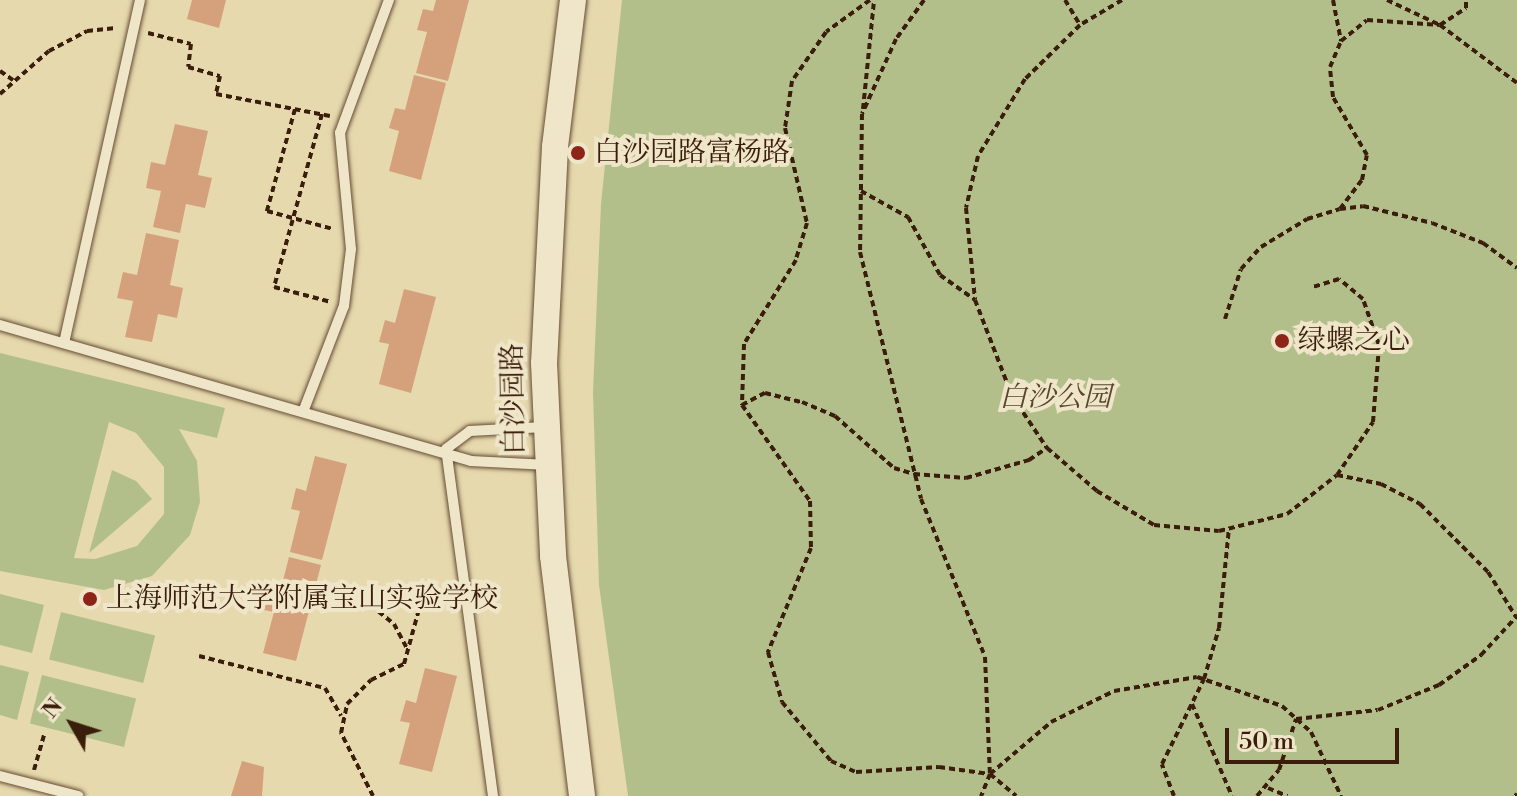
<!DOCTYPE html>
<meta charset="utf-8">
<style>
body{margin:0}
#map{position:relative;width:1517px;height:796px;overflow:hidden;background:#e6d9ad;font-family:"Libre Bodoni","Noto Serif SC",serif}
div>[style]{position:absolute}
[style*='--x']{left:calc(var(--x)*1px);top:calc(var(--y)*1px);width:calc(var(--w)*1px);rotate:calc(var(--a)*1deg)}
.green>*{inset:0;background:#b3bf8b;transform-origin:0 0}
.building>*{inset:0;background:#d5a17d}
.path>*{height:4px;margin-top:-2px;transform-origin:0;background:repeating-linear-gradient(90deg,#3b1d0b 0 6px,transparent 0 10px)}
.roads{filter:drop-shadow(0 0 2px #664c34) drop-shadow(0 0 2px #664c34)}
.service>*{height:10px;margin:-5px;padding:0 5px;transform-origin:5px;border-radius:5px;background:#efe6ca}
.tertiary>*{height:26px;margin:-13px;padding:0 13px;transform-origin:13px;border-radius:13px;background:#efe6ca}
.dots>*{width:22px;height:22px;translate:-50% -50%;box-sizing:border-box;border:4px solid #efe6ca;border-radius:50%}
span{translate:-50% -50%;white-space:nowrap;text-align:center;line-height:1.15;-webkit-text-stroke:8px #efe6ca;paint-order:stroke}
.poi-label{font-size:28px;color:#3b1d0b}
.left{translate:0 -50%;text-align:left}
.park-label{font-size:28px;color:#59462b;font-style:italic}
.street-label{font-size:28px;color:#3b1d0b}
.north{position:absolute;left:32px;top:684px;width:80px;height:80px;-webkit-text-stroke:6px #efe6ca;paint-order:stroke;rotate:309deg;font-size:22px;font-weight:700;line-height:32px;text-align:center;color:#3b1d0b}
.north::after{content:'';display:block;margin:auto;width:28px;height:36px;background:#3b1d0b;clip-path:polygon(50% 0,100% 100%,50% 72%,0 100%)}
.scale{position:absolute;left:1225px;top:728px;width:174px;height:36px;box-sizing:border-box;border:4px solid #3b1d0b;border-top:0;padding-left:10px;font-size:24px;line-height:28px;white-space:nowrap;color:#3b1d0b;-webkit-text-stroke:6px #efe6ca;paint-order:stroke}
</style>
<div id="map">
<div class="green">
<i style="clip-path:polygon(622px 0,1517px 0,1517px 796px,628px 796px,599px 585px,593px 392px,601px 204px)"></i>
<i style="clip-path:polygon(evenodd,0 353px,225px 408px,217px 438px,179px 429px,197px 461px,200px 502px,190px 535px,152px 576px,104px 590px,0 571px,0 353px,109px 422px,136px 433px,164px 467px,164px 514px,137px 546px,95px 559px,74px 558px,109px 422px)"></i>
<i style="clip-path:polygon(112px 470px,136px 481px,152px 499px,89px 553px)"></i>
<i style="clip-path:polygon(0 594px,44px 605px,32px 653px,0 645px)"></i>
<i style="left:61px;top:612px;width:97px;height:49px;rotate:14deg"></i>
<i style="clip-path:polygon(0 665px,29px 672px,17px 720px,0 715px)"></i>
<i style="left:42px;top:675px;width:97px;height:50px;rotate:14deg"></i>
</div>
<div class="building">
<i style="clip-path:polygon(192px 0,226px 0,219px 28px,187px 19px)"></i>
<i style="clip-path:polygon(436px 0,469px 0,448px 81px,416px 73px,427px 32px,417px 30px,423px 9px,433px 11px)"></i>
<i style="clip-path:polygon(414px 75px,446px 83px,421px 180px,389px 171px,399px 131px,389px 128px,395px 108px,405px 110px)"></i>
<i style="clip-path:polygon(175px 124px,208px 131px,198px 175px,212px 178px,205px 208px,186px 204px,180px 233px,153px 227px,161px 191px,146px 188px,151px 162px,165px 165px)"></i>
<i style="clip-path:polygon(146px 233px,179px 240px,170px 285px,183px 288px,177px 318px,158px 314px,152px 342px,125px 337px,133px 301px,117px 298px,123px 272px,137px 275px)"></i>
<i style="clip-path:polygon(404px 289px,436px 297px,411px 393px,379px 384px,389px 344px,379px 342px,385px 320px,395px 323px)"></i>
<i style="clip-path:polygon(315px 456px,347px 464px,322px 560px,290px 552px,300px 511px,291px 509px,296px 488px,306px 491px)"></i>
<i style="clip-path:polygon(289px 557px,321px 565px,296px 661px,263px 653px,274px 612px,264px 610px,270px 589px,280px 592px)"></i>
<i style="clip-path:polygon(425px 668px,457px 676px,432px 772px,399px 764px,410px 723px,400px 721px,406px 700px,416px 703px)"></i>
<i style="clip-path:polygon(242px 761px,264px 767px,262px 796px,231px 796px)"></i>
</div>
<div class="path">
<i style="--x:870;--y:0;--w:54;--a:144"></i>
<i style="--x:826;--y:32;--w:60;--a:124.8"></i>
<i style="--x:792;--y:81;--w:48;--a:98.5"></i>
<i style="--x:785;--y:128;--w:98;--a:77"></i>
<i style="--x:807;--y:223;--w:39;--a:107"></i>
<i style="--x:796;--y:260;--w:99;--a:121.8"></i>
<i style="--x:744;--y:344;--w:61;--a:91.9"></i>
<i style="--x:742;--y:405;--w:118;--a:54.7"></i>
<i style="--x:810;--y:501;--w:47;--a:88.8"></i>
<i style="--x:811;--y:548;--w:113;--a:112.5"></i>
<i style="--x:768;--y:652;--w:52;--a:74.4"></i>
<i style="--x:782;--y:702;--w:77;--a:50.3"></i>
<i style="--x:831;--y:761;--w:27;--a:24"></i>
<i style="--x:856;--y:772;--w:83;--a:-3.4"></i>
<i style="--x:939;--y:767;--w:51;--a:7.8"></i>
<i style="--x:990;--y:774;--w:34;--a:40"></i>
<i style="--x:924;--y:0;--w:48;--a:125.7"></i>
<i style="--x:896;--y:39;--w:82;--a:114.4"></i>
<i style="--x:862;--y:114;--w:138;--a:90.8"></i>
<i style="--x:860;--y:252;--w:254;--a:76.1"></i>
<i style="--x:921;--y:499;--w:170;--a:67.9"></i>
<i style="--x:985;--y:657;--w:117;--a:87.6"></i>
<i style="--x:990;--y:774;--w:24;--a:112"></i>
<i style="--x:1065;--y:0;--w:29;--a:59"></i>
<i style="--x:1122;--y:0;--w:49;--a:149.2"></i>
<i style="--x:1080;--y:25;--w:77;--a:135.5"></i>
<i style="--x:1025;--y:79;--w:90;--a:121.4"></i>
<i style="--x:978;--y:156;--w:53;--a:103"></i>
<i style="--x:966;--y:208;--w:92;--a:84.4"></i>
<i style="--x:975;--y:300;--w:103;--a:68.9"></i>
<i style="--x:1012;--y:396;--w:63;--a:56.1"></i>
<i style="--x:1047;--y:448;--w:66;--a:40.7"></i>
<i style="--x:1097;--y:491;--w:66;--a:30.8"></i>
<i style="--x:1154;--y:525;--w:65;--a:5.3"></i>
<i style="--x:1219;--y:531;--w:70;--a:-14"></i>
<i style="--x:1287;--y:514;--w:63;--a:-38"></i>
<i style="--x:1337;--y:475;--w:64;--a:-55.8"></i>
<i style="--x:1373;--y:422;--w:77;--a:-85.5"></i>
<i style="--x:1379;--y:345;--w:49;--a:-109.2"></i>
<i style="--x:1363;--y:299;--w:31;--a:-140"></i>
<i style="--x:1339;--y:279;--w:27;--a:163"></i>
<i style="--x:1333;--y:0;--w:42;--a:79"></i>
<i style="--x:1387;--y:0;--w:59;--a:25.3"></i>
<i style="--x:1440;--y:25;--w:96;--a:37"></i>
<i style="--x:148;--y:33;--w:44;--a:14.3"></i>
<i style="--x:191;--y:44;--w:23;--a:97"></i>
<i style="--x:188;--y:67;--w:33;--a:16"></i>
<i style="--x:220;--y:76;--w:18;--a:103"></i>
<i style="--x:216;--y:94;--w:116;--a:10.9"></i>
<i style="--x:0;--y:71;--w:16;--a:35"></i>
<i style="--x:0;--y:94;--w:65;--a:-41.3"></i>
<i style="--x:49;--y:51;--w:43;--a:-27.8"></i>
<i style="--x:87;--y:31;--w:29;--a:-6"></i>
<i style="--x:295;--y:109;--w:106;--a:105.4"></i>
<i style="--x:267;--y:211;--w:68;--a:15.3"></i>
<i style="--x:863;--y:109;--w:110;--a:-84.2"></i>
<i style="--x:322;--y:114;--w:180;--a:105.5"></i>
<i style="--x:274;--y:287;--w:59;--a:14.7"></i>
<i style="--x:861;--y:191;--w:54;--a:29"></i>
<i style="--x:908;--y:217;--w:66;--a:61.1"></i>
<i style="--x:940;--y:275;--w:43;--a:35.5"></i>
<i style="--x:1340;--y:209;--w:36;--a:-53"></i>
<i style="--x:1362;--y:180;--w:25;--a:-79"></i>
<i style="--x:1367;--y:155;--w:67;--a:-120.4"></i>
<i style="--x:1333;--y:97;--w:30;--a:-96"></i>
<i style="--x:1330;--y:67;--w:28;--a:-67"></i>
<i style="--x:1341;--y:41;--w:33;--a:-39"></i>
<i style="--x:1367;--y:20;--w:73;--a:3.9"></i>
<i style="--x:1440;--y:25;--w:31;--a:-33"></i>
<i style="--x:1466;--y:8;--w:8;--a:-90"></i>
<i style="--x:1225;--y:319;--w:52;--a:-72.3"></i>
<i style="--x:1241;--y:269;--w:30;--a:-48"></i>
<i style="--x:1261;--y:247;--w:54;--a:-31.3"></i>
<i style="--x:1307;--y:219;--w:34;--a:-17"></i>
<i style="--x:1340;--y:209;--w:23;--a:-7"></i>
<i style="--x:1363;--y:206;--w:71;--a:13.8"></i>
<i style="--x:1432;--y:223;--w:55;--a:21.4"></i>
<i style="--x:1483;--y:243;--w:42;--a:36.3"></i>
<i style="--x:742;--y:405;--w:26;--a:-28"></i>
<i style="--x:765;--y:393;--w:38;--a:14"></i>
<i style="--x:802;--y:402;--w:36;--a:23"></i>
<i style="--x:835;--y:416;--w:79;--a:41.4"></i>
<i style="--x:894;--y:468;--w:21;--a:17"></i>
<i style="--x:914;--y:474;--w:52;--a:4.4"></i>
<i style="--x:966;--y:478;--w:66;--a:-15.9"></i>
<i style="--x:1029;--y:460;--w:22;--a:-34"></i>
<i style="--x:1337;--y:475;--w:45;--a:11.6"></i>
<i style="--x:1381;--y:484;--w:44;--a:27.1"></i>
<i style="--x:1420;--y:504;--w:96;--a:45"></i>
<i style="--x:1488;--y:572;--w:53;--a:58.1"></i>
<i style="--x:363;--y:599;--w:40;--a:39"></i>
<i style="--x:394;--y:624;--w:27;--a:62"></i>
<i style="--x:199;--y:656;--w:130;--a:14.3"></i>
<i style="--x:325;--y:688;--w:32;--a:60"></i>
<i style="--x:1192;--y:704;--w:100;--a:66.5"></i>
<i style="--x:34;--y:770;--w:36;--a:-74"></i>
<i style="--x:990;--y:774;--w:80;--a:-40.4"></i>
<i style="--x:1051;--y:722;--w:70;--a:-26.2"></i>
<i style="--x:1114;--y:691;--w:84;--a:-9.6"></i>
<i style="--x:1197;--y:677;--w:90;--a:18.8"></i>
<i style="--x:1282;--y:706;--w:39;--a:42"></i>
<i style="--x:1311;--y:732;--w:71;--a:64.9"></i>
<i style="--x:1268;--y:788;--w:21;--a:23"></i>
<i style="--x:373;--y:796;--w:71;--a:-116.9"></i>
<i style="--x:341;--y:733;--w:30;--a:-78"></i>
<i style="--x:347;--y:704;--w:34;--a:-45"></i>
<i style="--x:371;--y:680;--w:37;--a:-26"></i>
<i style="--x:404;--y:664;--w:64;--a:-74.7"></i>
<i style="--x:421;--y:602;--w:32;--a:-20"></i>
<i style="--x:1174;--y:796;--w:34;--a:-111"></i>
<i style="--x:1162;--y:764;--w:95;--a:-63.7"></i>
<i style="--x:1204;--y:679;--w:53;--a:-73.6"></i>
<i style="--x:1219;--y:628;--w:100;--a:-84.3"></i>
<i style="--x:1257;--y:796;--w:34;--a:-50"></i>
<i style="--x:1279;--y:770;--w:54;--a:-71.6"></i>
<i style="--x:1296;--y:719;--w:82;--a:-6.3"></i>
<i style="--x:1378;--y:710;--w:66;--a:-22.3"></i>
<i style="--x:1439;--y:685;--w:52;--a:-35.5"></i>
<i style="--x:1481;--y:655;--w:53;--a:-47.3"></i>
<i style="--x:1515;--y:796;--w:3;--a:-45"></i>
</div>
<div class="roads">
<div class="service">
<i style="--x:0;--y:325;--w:490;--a:16.1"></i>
<i style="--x:471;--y:461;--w:77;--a:3"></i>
<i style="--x:64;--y:343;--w:351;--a:-77.5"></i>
<i style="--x:303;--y:412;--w:114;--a:-68.9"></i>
<i style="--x:344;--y:306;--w:57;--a:-83"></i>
<i style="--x:351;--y:249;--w:117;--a:-95.4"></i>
<i style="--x:340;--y:133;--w:142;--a:-69.8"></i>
<i style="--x:0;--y:776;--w:81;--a:14.4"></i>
<i style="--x:493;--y:796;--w:350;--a:-97.7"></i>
<i style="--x:446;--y:449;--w:30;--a:-37"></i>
<i style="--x:470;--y:431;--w:74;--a:-3.1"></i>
</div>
<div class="tertiary">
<i style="--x:573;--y:0;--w:148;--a:97"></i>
<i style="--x:555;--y:147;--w:216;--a:92.9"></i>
<i style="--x:544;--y:363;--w:193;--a:87.3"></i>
<i style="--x:553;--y:556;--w:242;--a:83.1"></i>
</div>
</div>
<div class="dots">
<i style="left:578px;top:153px;background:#8f2418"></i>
<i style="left:1282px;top:341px;background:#8f2418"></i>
<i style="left:90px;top:599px;background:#8f2418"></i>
</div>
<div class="poi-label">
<span class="left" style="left:594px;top:153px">白沙园路富杨路</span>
<span class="left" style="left:1298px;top:341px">绿螺之心</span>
<span class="left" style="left:106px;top:599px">上海师范大学附属宝山实验学校</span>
</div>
<div class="park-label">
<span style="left:1055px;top:398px">白沙公园</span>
</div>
<div class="street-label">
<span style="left:514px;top:399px;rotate:-91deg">白沙园路</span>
</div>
<div class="north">N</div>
<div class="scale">50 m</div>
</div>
